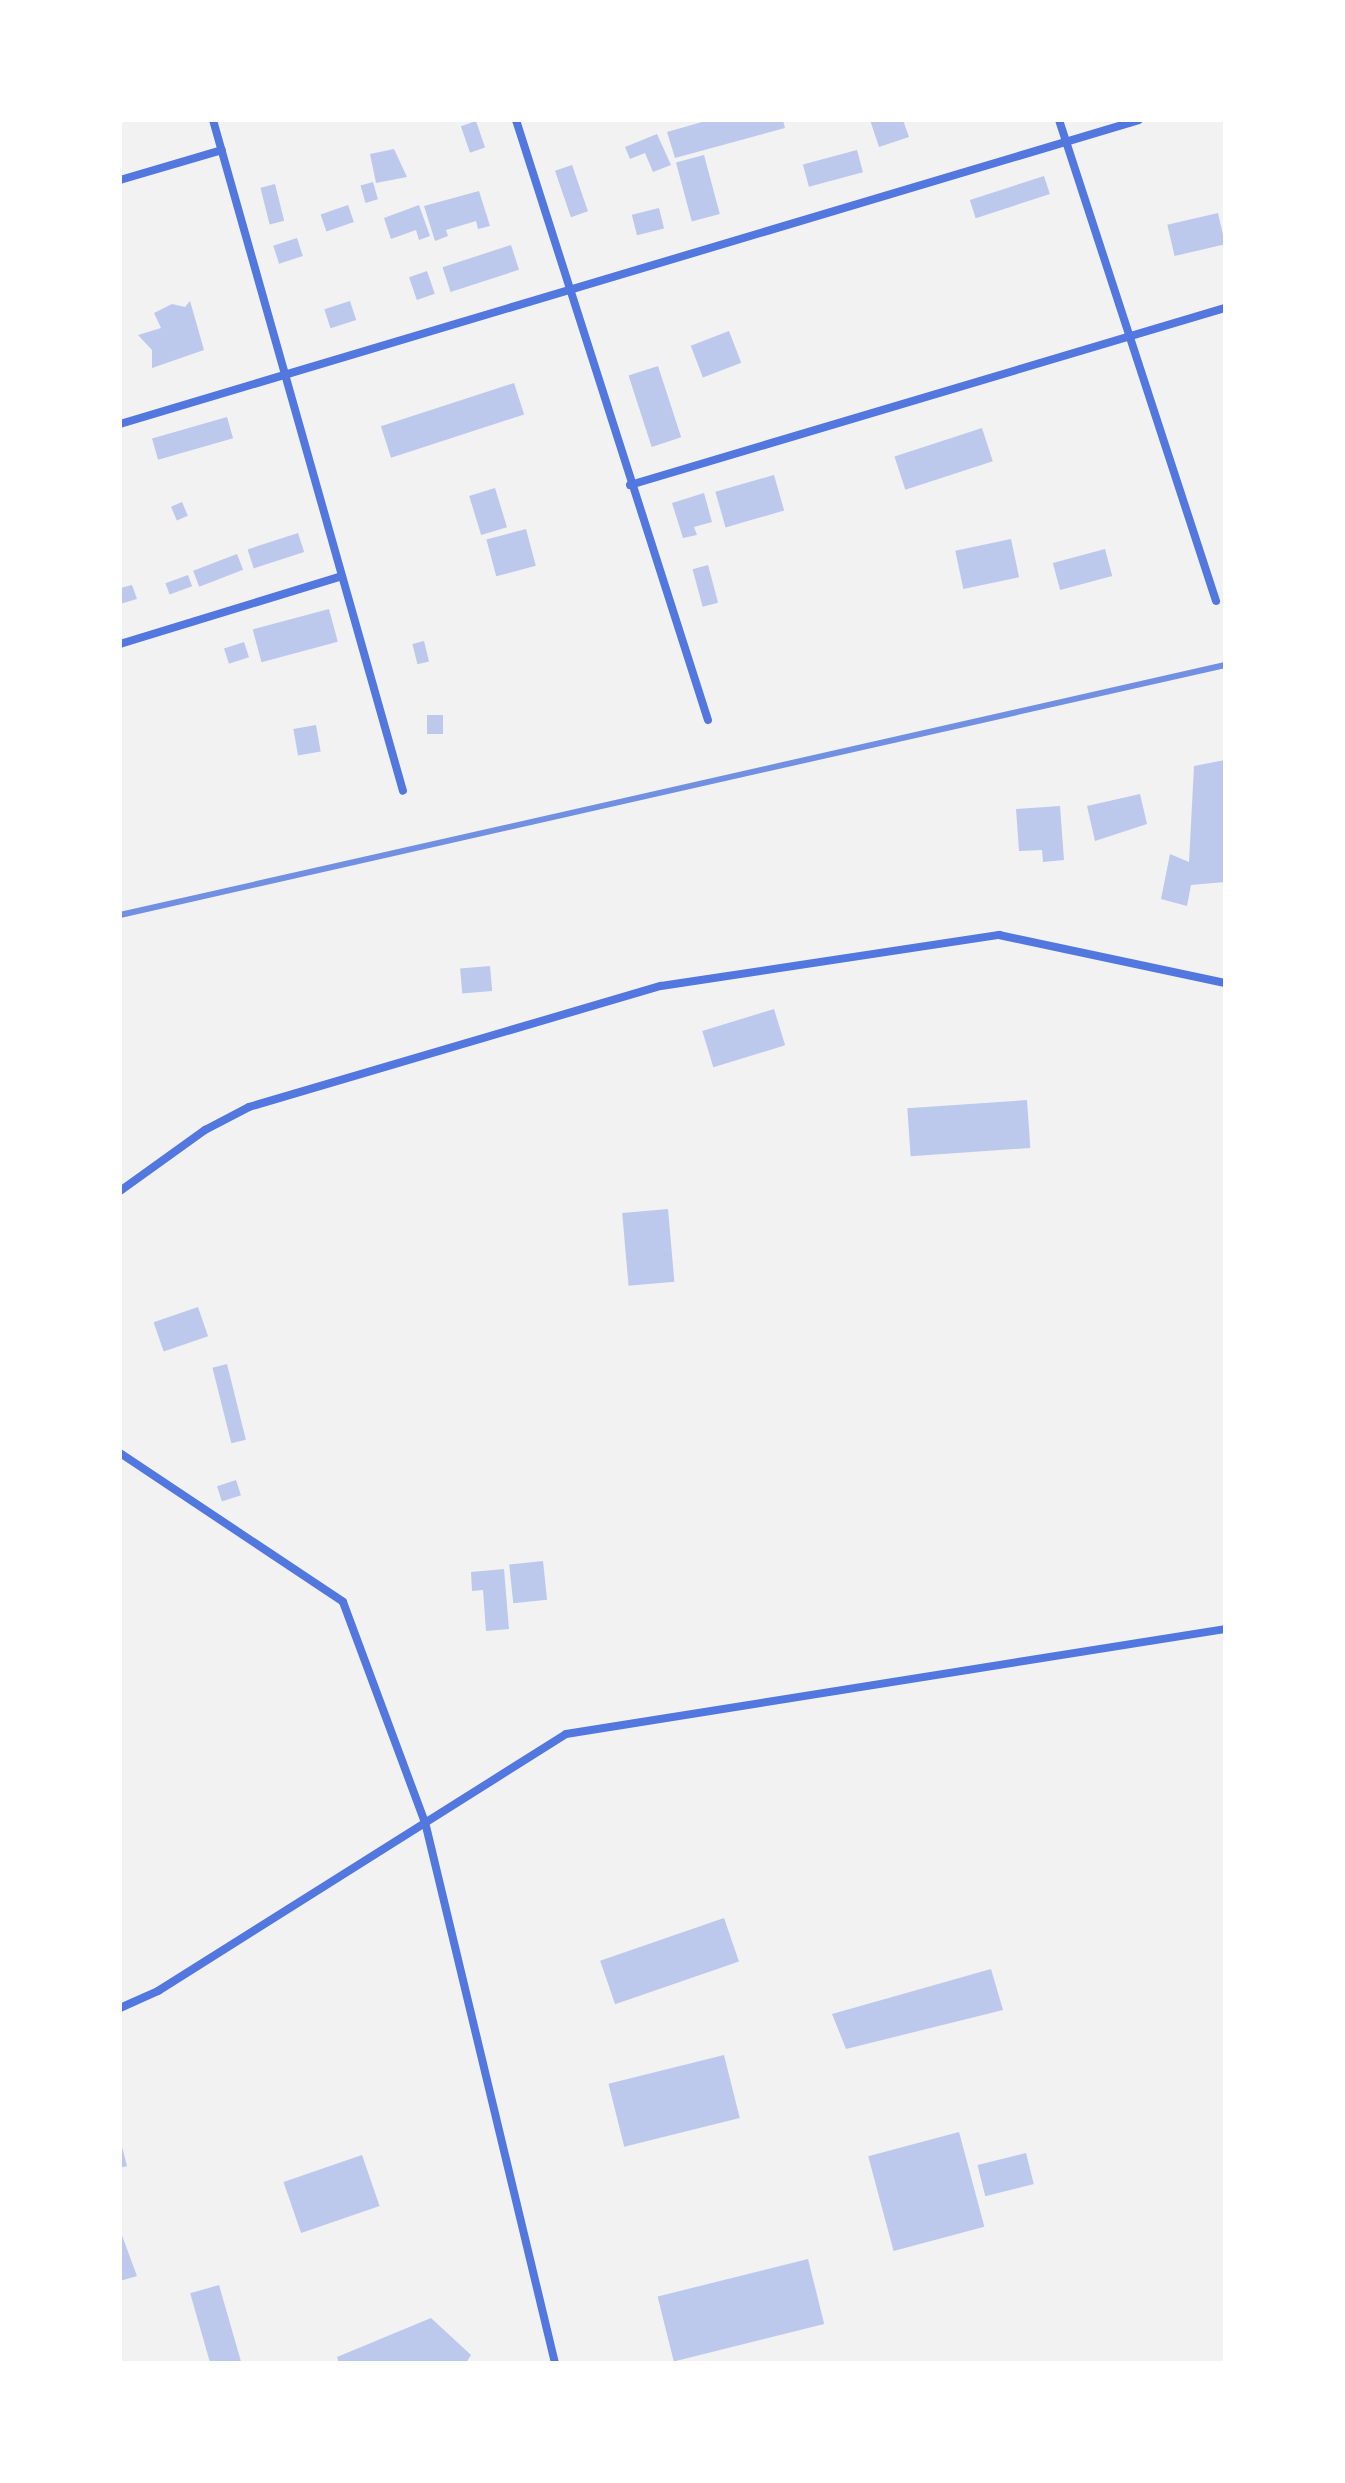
<!DOCTYPE html>
<style>
body{margin:0}
#map{position:relative;width:1345px;height:2483px;overflow:hidden;background:#f2f2f2;font-family:"Nunito Sans",sans-serif}
div>[style]{position:absolute}
[style*='--x']{left:calc(var(--x)*1px);top:calc(var(--y)*1px);width:calc(var(--w)*1px);rotate:calc(var(--a)*1deg)}
.building>*{inset:0;background:#bdc9ec;transform-origin:0 0}
.minor>*{height:8px;margin:-4px;padding:0 4px;transform-origin:4px;border-radius:4px;background:#5277de}
.rail>*{height:6px;margin:-3px;padding:0 3px;transform-origin:3px;border-radius:3px;background:#7290e2}
span{translate:-50% -50%;white-space:nowrap;text-align:center;line-height:1.15;-webkit-text-stroke:8px #fff;paint-order:stroke}
.frame{position:absolute;inset:0;border:122px solid #fff;pointer-events:none}
</style>
<div id="map">
<div class="building">
<i style="clip-path:polygon(709px 120px,783px 120px,785px 128px,675px 158px,667px 132px)"></i>
<i style="clip-path:polygon(870px 120px,903px 120px,909px 137px,879px 147px)"></i>
<i style="left:476px;top:121px;width:28px;height:16px;rotate:71deg"></i>
<i style="clip-path:polygon(657px 134px,671px 165px,653px 172px,645px 153px,630px 159px,625px 147px)"></i>
<i style="clip-path:polygon(394px 149px,407px 177px,376px 183px,370px 154px)"></i>
<i style="left:857px;top:150px;width:23px;height:56px;rotate:75deg"></i>
<i style="left:704px;top:155px;width:61px;height:29px;rotate:75deg"></i>
<i style="left:572px;top:165px;width:49px;height:18px;rotate:71deg"></i>
<i style="left:1044px;top:176px;width:19px;height:78px;rotate:72deg"></i>
<i style="left:373px;top:182px;width:18px;height:13px;rotate:74deg"></i>
<i style="left:275px;top:184px;width:38px;height:15px;rotate:76deg"></i>
<i style="clip-path:polygon(479px 191px,490px 226px,478px 229px,476px 221px,446px 230px,448px 236px,435px 241px,424px 206px)"></i>
<i style="left:348px;top:205px;width:18px;height:29px;rotate:71deg"></i>
<i style="clip-path:polygon(419px 205px,430px 236px,419px 240px,416px 230px,391px 239px,384px 218px)"></i>
<i style="left:659px;top:208px;width:21px;height:28px;rotate:76deg"></i>
<i style="left:1218px;top:213px;width:32px;height:52px;rotate:77deg"></i>
<i style="left:297px;top:238px;width:19px;height:25px;rotate:72deg"></i>
<i style="left:511px;top:245px;width:26px;height:72px;rotate:72deg"></i>
<i style="left:427px;top:271px;width:24px;height:19px;rotate:71deg"></i>
<i style="clip-path:polygon(190px 301px,204px 350px,152px 368px,152px 350px,138px 335px,161px 328px,154px 313px,172px 304px,185px 307px)"></i>
<i style="left:350px;top:301px;width:20px;height:27px;rotate:72deg"></i>
<i style="left:729px;top:331px;width:34px;height:41px;rotate:69deg"></i>
<i style="left:658px;top:366px;width:75px;height:31px;rotate:72deg"></i>
<i style="left:514px;top:383px;width:33px;height:140px;rotate:72deg"></i>
<i style="left:227px;top:417px;width:22px;height:78px;rotate:74deg"></i>
<i style="left:982px;top:428px;width:35px;height:92px;rotate:72deg"></i>
<i style="left:774px;top:475px;width:37px;height:61px;rotate:74deg"></i>
<i style="left:495px;top:488px;width:41px;height:27px;rotate:73deg"></i>
<i style="clip-path:polygon(704px 493px,712px 522px,694px 527px,697px 535px,683px 538px,672px 503px)"></i>
<i style="left:182px;top:502px;width:15px;height:12px;rotate:67deg"></i>
<i style="left:526px;top:529px;width:38px;height:41px;rotate:75deg"></i>
<i style="left:298px;top:533px;width:20px;height:53px;rotate:72deg"></i>
<i style="left:1011px;top:539px;width:39px;height:57px;rotate:78deg"></i>
<i style="left:1105px;top:549px;width:28px;height:54px;rotate:75deg"></i>
<i style="left:237px;top:554px;width:17px;height:47px;rotate:69deg"></i>
<i style="left:708px;top:565px;width:39px;height:16px;rotate:75deg"></i>
<i style="left:188px;top:575px;width:12px;height:24px;rotate:70deg"></i>
<i style="clip-path:polygon(132px 585px,137px 599px,120px 604px,120px 588px)"></i>
<i style="left:329px;top:609px;width:34px;height:79px;rotate:75deg"></i>
<i style="left:424px;top:641px;width:21px;height:12px;rotate:76deg"></i>
<i style="left:244px;top:642px;width:16px;height:21px;rotate:72deg"></i>
<i style="left:427px;top:715px;width:16px;height:19px"></i>
<i style="left:316px;top:725px;width:27px;height:23px;rotate:80deg"></i>
<i style="clip-path:polygon(1225px 760px,1225px 882px,1191px 885px,1187px 906px,1161px 899px,1170px 854px,1189px 862px,1194px 766px)"></i>
<i style="clip-path:polygon(1140px 794px,1147px 824px,1095px 841px,1087px 806px)"></i>
<i style="clip-path:polygon(1060px 806px,1064px 860px,1043px 862px,1042px 850px,1019px 851px,1016px 809px)"></i>
<i style="left:490px;top:966px;width:25px;height:30px;rotate:85deg"></i>
<i style="left:774px;top:1009px;width:38px;height:75px;rotate:73deg"></i>
<i style="left:1027px;top:1100px;width:48px;height:120px;rotate:86deg"></i>
<i style="left:668px;top:1209px;width:73px;height:46px;rotate:85deg"></i>
<i style="left:198px;top:1307px;width:31px;height:47px;rotate:71deg"></i>
<i style="left:227px;top:1364px;width:78px;height:15px;rotate:76deg"></i>
<i style="left:236px;top:1480px;width:16px;height:20px;rotate:72deg"></i>
<i style="left:543px;top:1561px;width:39px;height:34px;rotate:84deg"></i>
<i style="clip-path:polygon(504px 1569px,509px 1629px,486px 1631px,483px 1590px,472px 1591px,471px 1572px)"></i>
<i style="left:724px;top:1918px;width:46px;height:131px;rotate:71deg"></i>
<i style="clip-path:polygon(991px 1969px,1003px 2010px,846px 2049px,832px 2014px)"></i>
<i style="left:724px;top:2055px;width:65px;height:119px;rotate:76deg"></i>
<i style="left:959px;top:2132px;width:98px;height:94px;rotate:75deg"></i>
<i style="clip-path:polygon(121px 2143px,127px 2166px,120px 2168px,120px 2144px)"></i>
<i style="left:1026px;top:2153px;width:32px;height:50px;rotate:76deg"></i>
<i style="left:362px;top:2155px;width:54px;height:83px;rotate:71deg"></i>
<i style="clip-path:polygon(120px 2230px,137px 2276px,120px 2281px)"></i>
<i style="left:808px;top:2259px;width:67px;height:155px;rotate:76deg"></i>
<i style="left:219px;top:2285px;width:81px;height:30px;rotate:74deg"></i>
<i style="clip-path:polygon(431px 2318px,471px 2355px,466px 2363px,339px 2363px,337px 2357px)"></i>
</div>
<div class="minor">
<i style="--x:213;--y:120;--w:697;--a:74.19"></i>
<i style="--x:516;--y:120;--w:630;--a:72.26"></i>
<i style="--x:1059;--y:120;--w:506;--a:71.92"></i>
<i style="--x:120;--y:180;--w:106;--a:-16.4"></i>
<i style="--x:120;--y:424;--w:1063;--a:-16.61"></i>
<i style="--x:630;--y:485;--w:621;--a:-16.57"></i>
<i style="--x:120;--y:644;--w:232;--a:-17"></i>
<i style="--x:120;--y:1191;--w:105;--a:-35.7"></i>
<i style="--x:205;--y:1130;--w:50;--a:-27.6"></i>
<i style="--x:249;--y:1107;--w:429;--a:-16.4"></i>
<i style="--x:661;--y:986;--w:342;--a:-8.6"></i>
<i style="--x:999;--y:935;--w:231;--a:12"></i>
<i style="--x:120;--y:1453;--w:268;--a:33.7"></i>
<i style="--x:343;--y:1602;--w:235;--a:69.6"></i>
<i style="--x:425;--y:1822;--w:556;--a:76.49"></i>
<i style="--x:120;--y:2008;--w:42;--a:-24.1"></i>
<i style="--x:158;--y:1991;--w:482;--a:-32.2"></i>
<i style="--x:566;--y:1734;--w:667;--a:-9.05"></i>
</div>
<div class="rail">
<i style="--x:120;--y:915;--w:1133;--a:-12.75"></i>
</div>
<div class="frame"></div>
</div>
